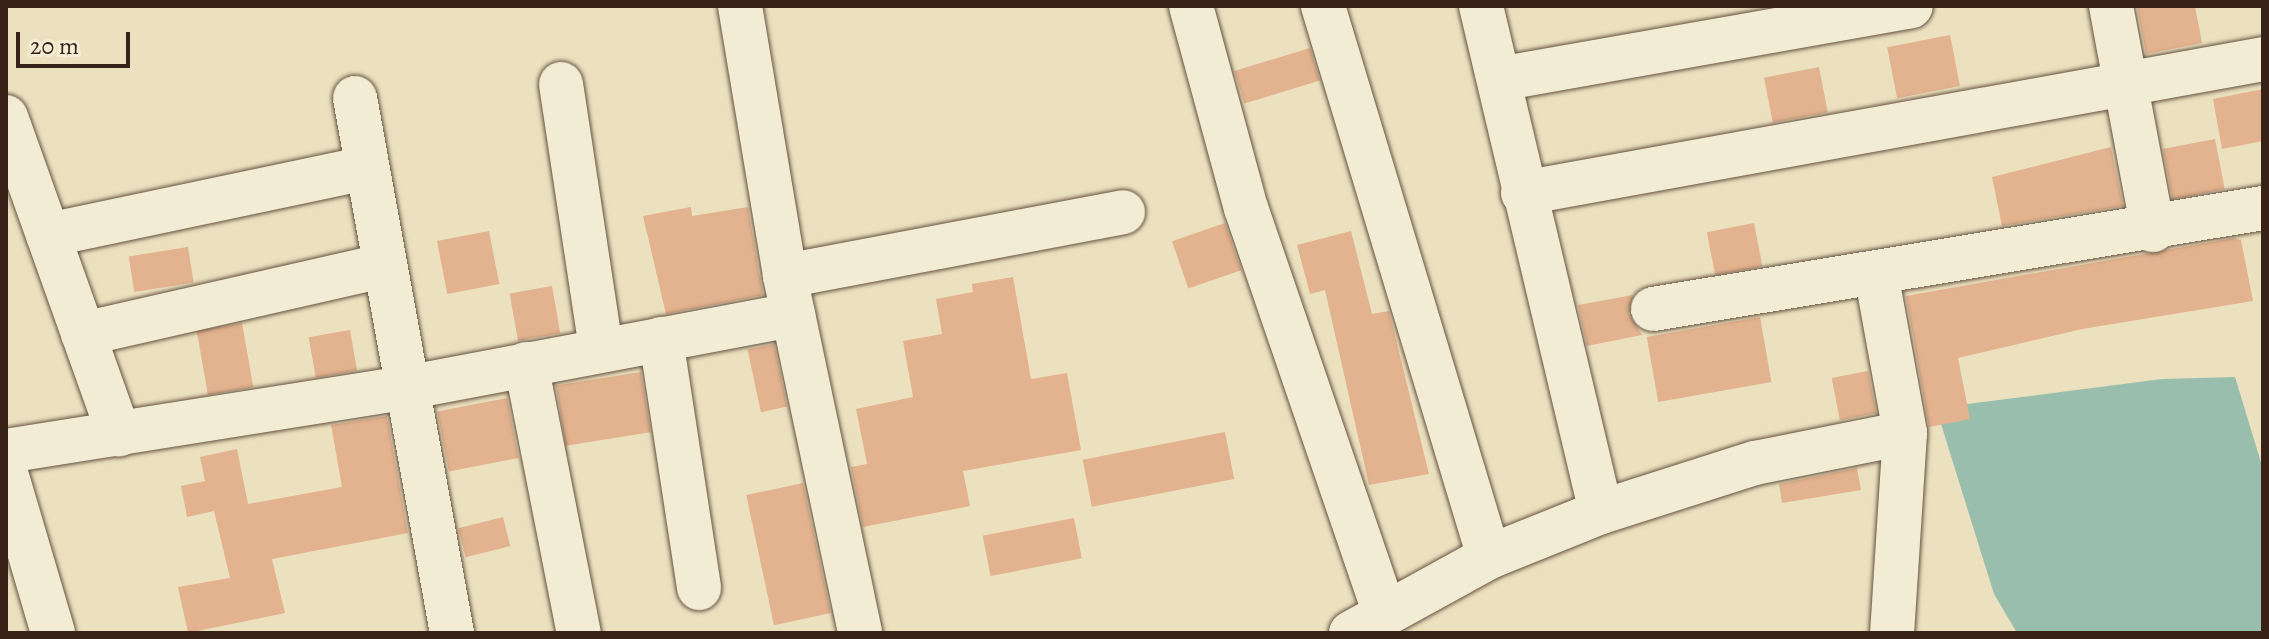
<!DOCTYPE html>
<style>
body{margin:0}
#map{position:relative;width:2269px;height:639px;overflow:hidden;background:#ece1be;font-family:Alegreya,serif}
div>[style]{position:absolute}
[style*='--x']{left:calc(var(--x)*1px);top:calc(var(--y)*1px);width:calc(var(--w)*1px);rotate:calc(var(--a)*1deg)}
.water>*{inset:0;background:#99beae}
.building>*{inset:0;background:#e3b28f;transform-origin:0 0}
.roads{filter:drop-shadow(0 0 2px #655241) drop-shadow(0 0 2px #655241)}
.minor>*{height:44px;margin:-22px;padding:0 22px;transform-origin:22px;border-radius:22px;background:#f3ecd5}
.tertiary>*{height:44px;margin:-22px;padding:0 22px;transform-origin:22px;border-radius:22px;background:#f3ecd5}
span{translate:-50% -50%;white-space:nowrap;text-align:center;line-height:1.15;-webkit-text-stroke:8px #f3ecd5;paint-order:stroke}
.frame{position:absolute;inset:0;border:8px solid #382217;pointer-events:none}
.scale{position:absolute;left:16px;top:32px;width:114px;height:36px;box-sizing:border-box;border:4px solid #382217;border-top:0;padding-left:10px;font-size:24px;line-height:28px;white-space:nowrap;color:#382217;-webkit-text-stroke:6px #f3ecd5;paint-order:stroke}
</style>
<div id="map">
<div class="water">
<i style="clip-path:polygon(2235px 377px,2263px 469px,2263px 633px,2017px 633px,1994px 594px,1936px 408px,2162px 379px)"></i>
</div>
<div class="building">
<i style="clip-path:polygon(2137px 6px,2195px 6px,2202px 43px,2146px 54px)"></i>
<i style="left:1950px;top:35px;width:52px;height:64px;rotate:79deg"></i>
<i style="left:1310px;top:48px;width:34px;height:79px;rotate:73deg"></i>
<i style="left:1819px;top:67px;width:46px;height:56px;rotate:79deg"></i>
<i style="clip-path:polygon(2263px 89px,2263px 141px,2222px 149px,2213px 99px)"></i>
<i style="left:2215px;top:139px;width:51px;height:53px;rotate:79deg"></i>
<i style="clip-path:polygon(2111px 147px,2123px 206px,2002px 226px,1992px 177px)"></i>
<i style="clip-path:polygon(691px 207px,692px 216px,748px 207px,763px 295px,666px 314px,643px 216px)"></i>
<i style="left:1225px;top:223px;width:50px;height:56px;rotate:71deg"></i>
<i style="left:1754px;top:223px;width:44px;height:48px;rotate:79deg"></i>
<i style="left:489px;top:231px;width:54px;height:53px;rotate:79deg"></i>
<i style="clip-path:polygon(1351px 231px,1372px 314px,1389px 311px,1429px 474px,1369px 485px,1325px 290px,1310px 294px,1297px 245px)"></i>
<i style="clip-path:polygon(2234px 238px,2241px 240px,2253px 301px,2082px 329px,1958px 358px,1970px 419px,1929px 427px,1906px 296px)"></i>
<i style="left:188px;top:247px;width:36px;height:60px;rotate:81deg"></i>
<i style="clip-path:polygon(1013px 277px,1031px 379px,1067px 373px,1081px 450px,963px 471px,970px 506px,863px 527px,851px 467px,867px 464px,856px 409px,913px 397px,903px 341px,942px 334px,936px 299px,973px 292px,972px 284px)"></i>
<i style="left:552px;top:286px;width:48px;height:43px;rotate:80deg"></i>
<i style="clip-path:polygon(1633px 295px,1629px 314px,1642px 335px,1587px 346px,1578px 305px)"></i>
<i style="left:1760px;top:317px;width:66px;height:115px;rotate:80deg"></i>
<i style="left:242px;top:323px;width:65px;height:46px;rotate:80deg"></i>
<i style="left:350px;top:330px;width:41px;height:42px;rotate:80deg"></i>
<i style="left:774px;top:344px;width:64px;height:27px;rotate:78deg"></i>
<i style="left:1868px;top:371px;width:43px;height:37px;rotate:79deg"></i>
<i style="left:641px;top:372px;width:61px;height:86px;rotate:81deg"></i>
<i style="left:507px;top:398px;width:61px;height:71px;rotate:79deg"></i>
<i style="clip-path:polygon(387px 416px,408px 533px,272px 559px,285px 613px,188px 633px,178px 587px,230px 578px,214px 511px,187px 517px,181px 486px,205px 481px,200px 457px,237px 449px,248px 504px,342px 487px,331px 425px)"></i>
<i style="left:1225px;top:432px;width:48px;height:145px;rotate:79deg"></i>
<i style="clip-path:polygon(1857px 468px,1861px 490px,1782px 503px,1779px 484px)"></i>
<i style="left:803px;top:483px;width:133px;height:58px;rotate:78deg"></i>
<i style="left:503px;top:517px;width:30px;height:46px;rotate:76deg"></i>
<i style="left:1074px;top:518px;width:41px;height:93px;rotate:79deg"></i>
</div>
<div class="roads">
<div class="minor">
<i style="--x:1191;--y:6;--w:209;--a:74.8"></i>
<i style="--x:1246;--y:208;--w:428;--a:71.1"></i>
<i style="--x:1323;--y:6;--w:575;--a:73.23"></i>
<i style="--x:1481;--y:6;--w:520;--a:76.66"></i>
<i style="--x:2111;--y:6;--w:228;--a:79.4"></i>
<i style="--x:1499;--y:79;--w:418;--a:-10"></i>
<i style="--x:561;--y:84;--w:267;--a:81.4"></i>
<i style="--x:355;--y:98;--w:544;--a:79.72"></i>
<i style="--x:6;--y:117;--w:337;--a:70.4"></i>
<i style="--x:1523;--y:193;--w:752;--a:-10.26"></i>
<i style="--x:48;--y:235;--w:324;--a:-11.9"></i>
<i style="--x:1876;--y:273;--w:163;--a:79.7"></i>
<i style="--x:1905;--y:433;--w:200;--a:93.7"></i>
<i style="--x:785;--y:276;--w:344;--a:-10.7"></i>
<i style="--x:1653;--y:309;--w:618;--a:-9.4"></i>
<i style="--x:83;--y:334;--w:308;--a:-12.8"></i>
<i style="--x:661;--y:339;--w:252;--a:81.3"></i>
<i style="--x:526;--y:364;--w:274;--a:78.9"></i>
<i style="--x:6;--y:451;--w:404;--a:-9"></i>
<i style="--x:405;--y:388;--w:395;--a:-10.7"></i>
<i style="--x:1351;--y:633;--w:158;--a:-28.8"></i>
<i style="--x:1489;--y:557;--w:121;--a:-21.9"></i>
<i style="--x:1601;--y:512;--w:162;--a:-17.7"></i>
<i style="--x:1755;--y:463;--w:153;--a:-11.3"></i>
</div>
<div class="tertiary">
<i style="--x:740;--y:6;--w:274;--a:80.5"></i>
<i style="--x:785;--y:276;--w:365;--a:78.1"></i>
<i style="--x:6;--y:473;--w:167;--a:73.6"></i>
</div>
</div>
<div class="frame"></div>
<div class="scale">20 m</div>
</div>
